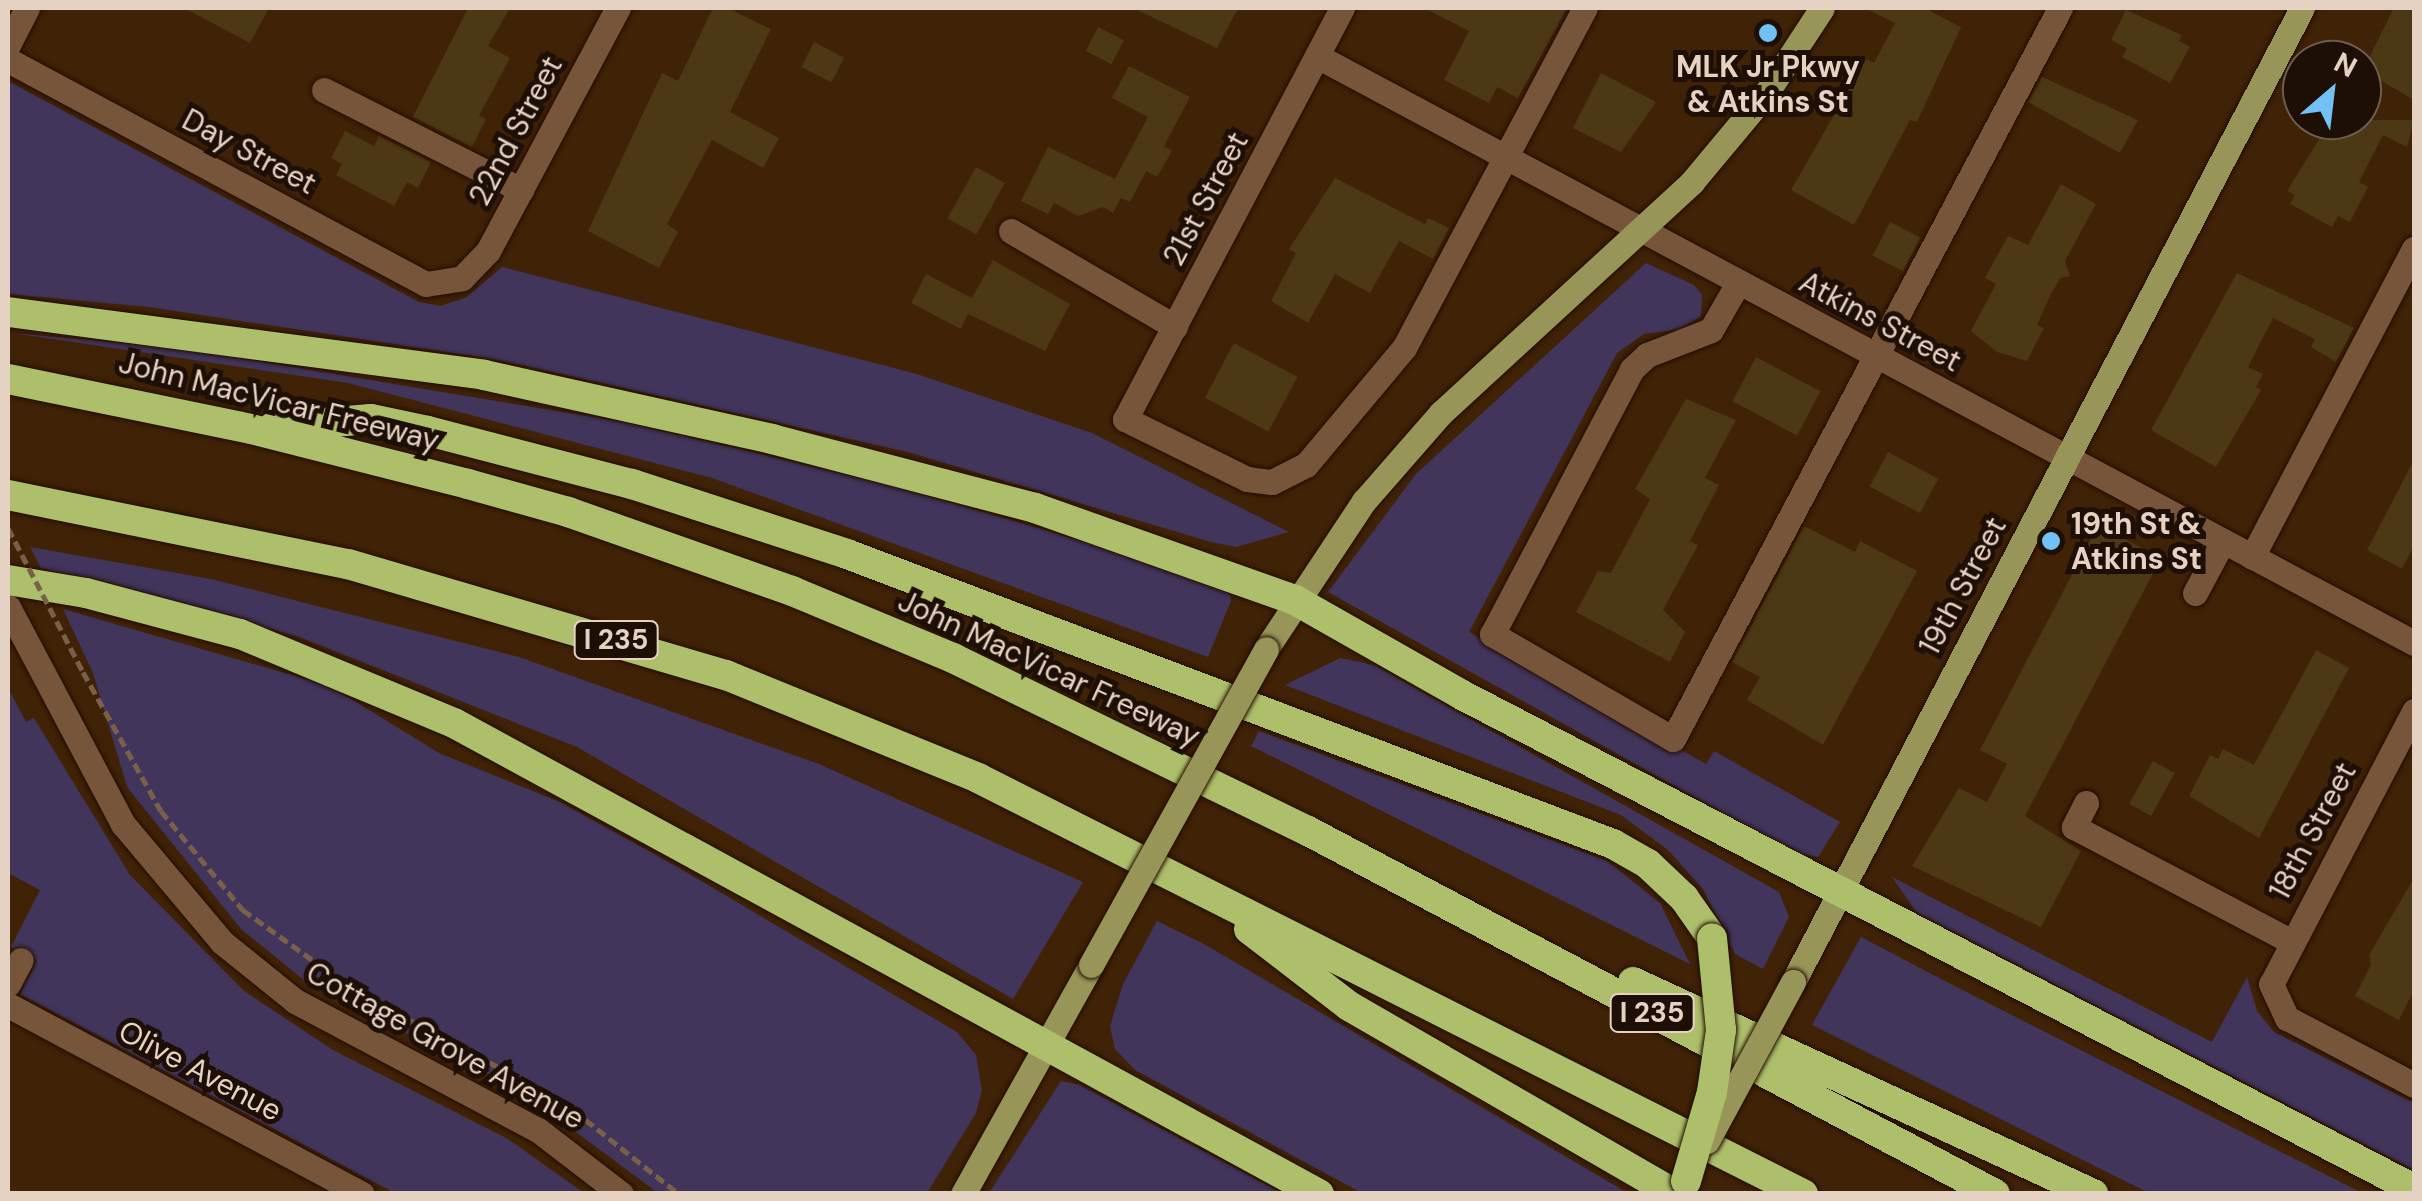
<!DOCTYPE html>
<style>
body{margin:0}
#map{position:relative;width:2422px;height:1201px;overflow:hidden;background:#402207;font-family:"DM Sans",sans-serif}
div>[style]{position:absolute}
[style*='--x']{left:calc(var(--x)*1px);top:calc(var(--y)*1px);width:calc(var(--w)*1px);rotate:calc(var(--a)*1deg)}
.green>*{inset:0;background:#42355b}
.building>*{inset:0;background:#4c3815;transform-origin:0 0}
.path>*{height:5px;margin-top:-2.5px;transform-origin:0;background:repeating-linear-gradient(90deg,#7b6049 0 10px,transparent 0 15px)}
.roads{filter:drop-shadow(0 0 2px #220c00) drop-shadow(0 0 2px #220c00)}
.minor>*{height:25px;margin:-12.5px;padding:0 12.5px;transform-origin:12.5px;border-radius:12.5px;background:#76553b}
.major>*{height:25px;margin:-12.5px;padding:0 12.5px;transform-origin:12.5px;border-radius:12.5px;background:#979557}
.highway>*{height:30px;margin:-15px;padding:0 15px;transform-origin:15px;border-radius:15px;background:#adbf6a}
.path-bridge>*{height:5px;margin-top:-2.5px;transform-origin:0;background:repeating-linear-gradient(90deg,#7b6049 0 10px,transparent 0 15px)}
.bridges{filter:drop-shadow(0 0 2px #220c00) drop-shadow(0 0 2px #220c00)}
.major-bridge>*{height:25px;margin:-12.5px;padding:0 12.5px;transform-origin:12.5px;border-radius:12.5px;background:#979557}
.highway-bridge>*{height:30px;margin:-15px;padding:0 15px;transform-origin:15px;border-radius:15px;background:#adbf6a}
.dots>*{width:28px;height:28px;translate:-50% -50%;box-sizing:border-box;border:5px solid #1d0f05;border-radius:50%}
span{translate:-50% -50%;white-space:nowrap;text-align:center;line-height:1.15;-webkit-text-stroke:10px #1d0f05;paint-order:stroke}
.shield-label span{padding:2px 8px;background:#1d0f05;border:2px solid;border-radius:8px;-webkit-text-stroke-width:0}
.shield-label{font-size:28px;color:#e6d2c3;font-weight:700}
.poi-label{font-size:30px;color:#e6d2c3;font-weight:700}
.left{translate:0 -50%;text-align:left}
.street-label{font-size:30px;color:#e6d2c3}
.frame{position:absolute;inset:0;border:10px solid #e6d2c3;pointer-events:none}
.north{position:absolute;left:2282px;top:40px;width:100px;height:100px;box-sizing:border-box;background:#1d0f05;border:2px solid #6d5d51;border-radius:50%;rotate:28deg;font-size:28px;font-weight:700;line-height:40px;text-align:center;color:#e6d2c3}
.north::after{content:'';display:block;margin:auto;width:35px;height:45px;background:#71c1f5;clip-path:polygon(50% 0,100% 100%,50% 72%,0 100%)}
</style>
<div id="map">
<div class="green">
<i style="clip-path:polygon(8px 81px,419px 302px,441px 306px,467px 297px,502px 267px,917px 374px,1092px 433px,1289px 532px,1236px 547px,1211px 542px,908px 452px,500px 360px,149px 307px,8px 294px)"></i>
<i style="clip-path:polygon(1646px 263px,1694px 285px,1702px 295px,1701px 316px,1680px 329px,1644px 334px,1617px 353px,1469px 632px,1706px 764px,1714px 751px,1840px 822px,1818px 857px,1793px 852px,1328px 592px,1416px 474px)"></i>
<i style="clip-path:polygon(12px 333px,178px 348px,629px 423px,901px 488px,1113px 550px,1229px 588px,1231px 601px,1208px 657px,712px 478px,348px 383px)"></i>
<i style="clip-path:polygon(30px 547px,211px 579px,519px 657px,819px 764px,1083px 882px,1013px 999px,577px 747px,297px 636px,41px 568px)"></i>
<i style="clip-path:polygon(63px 609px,330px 686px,439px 753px,560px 802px,674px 865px,957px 1032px,976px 1055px,982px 1090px,976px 1113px,927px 1193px,658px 1193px,518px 1089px,309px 984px,241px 929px,127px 787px,93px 673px)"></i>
<i style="clip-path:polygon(1340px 658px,1374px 665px,1779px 892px,1789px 917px,1763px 969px,1735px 954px,1703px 889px,1668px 850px,1621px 815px,1285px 685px)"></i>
<i style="clip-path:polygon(8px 688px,26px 722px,34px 718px,130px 875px,244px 991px,333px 1050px,508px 1139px,584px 1193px,395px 1193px,20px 994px,37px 961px,11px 947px,40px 890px,8px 873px)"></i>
<i style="clip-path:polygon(1259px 731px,1607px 861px,1660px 903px,1690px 964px,1251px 746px)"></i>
<i style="clip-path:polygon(1892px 877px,2212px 1042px,2247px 977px,2257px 1011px,2274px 1032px,2414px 1103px,2414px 1170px,1917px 913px)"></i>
<i style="clip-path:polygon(1157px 921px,1204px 944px,1626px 1192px,1362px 1193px,1135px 1070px,1115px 1049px,1110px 1026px,1123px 984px)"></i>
<i style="clip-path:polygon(1861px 937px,1943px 980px,2362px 1193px,2149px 1193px,1812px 1025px)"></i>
<i style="clip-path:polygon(1061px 1081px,1080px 1085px,1282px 1193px,989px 1193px)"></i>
</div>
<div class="building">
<i style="clip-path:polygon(184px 8px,269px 8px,250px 43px)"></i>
<i style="clip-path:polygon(468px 8px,510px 8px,488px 46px,510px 58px,479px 116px,486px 119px,472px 147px,413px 117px)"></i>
<i style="clip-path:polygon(713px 8px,727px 8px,771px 29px,730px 112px,779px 138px,763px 168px,712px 140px,667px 224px,678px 232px,659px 268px,588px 231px,662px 73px,678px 81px)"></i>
<i style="clip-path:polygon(1133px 8px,1238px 8px,1217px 48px)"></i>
<i style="clip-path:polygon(1424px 8px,1567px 8px,1518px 98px,1497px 87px,1489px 103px,1444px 80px,1469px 31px)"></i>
<i style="clip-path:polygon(1865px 8px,1924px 8px,1961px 27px,1917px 122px,1910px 120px,1854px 225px,1791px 190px,1866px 59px,1874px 63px,1895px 23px)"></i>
<i style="clip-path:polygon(2394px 8px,2414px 8px,2414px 100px,2363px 70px)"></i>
<i style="clip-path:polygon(2126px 10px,2182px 35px,2179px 41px,2190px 47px,2170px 83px,2122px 57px,2127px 48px,2111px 40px)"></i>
<i style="left:1098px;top:27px;width:29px;height:27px;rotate:27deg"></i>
<i style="left:814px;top:42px;width:34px;height:28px;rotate:27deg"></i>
<i style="clip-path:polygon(1129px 66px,1190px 97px,1164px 146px,1172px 151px,1157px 177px,1146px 171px,1130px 202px,1121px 198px,1113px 213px,1103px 207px,1078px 216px,1054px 203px,1048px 214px,1021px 201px,1048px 147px,1115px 179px,1148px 117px,1112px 98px)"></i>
<i style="clip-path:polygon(1601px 73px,1656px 102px,1621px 152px,1573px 128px)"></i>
<i style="clip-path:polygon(2042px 77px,2138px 120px,2120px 153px,2028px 102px)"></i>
<i style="clip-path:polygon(2331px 120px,2414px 120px,2407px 147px,2383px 135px,2359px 182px,2368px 187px,2350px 222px,2338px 216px,2332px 227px,2290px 204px,2295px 195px,2287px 191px)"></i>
<i style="clip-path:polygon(345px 131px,374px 146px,379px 136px,431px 162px,418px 188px,407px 182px,394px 206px,336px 175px,342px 164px,331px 158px)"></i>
<i style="left:976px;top:167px;width:33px;height:59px;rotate:29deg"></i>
<i style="clip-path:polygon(1335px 178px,1425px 224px,1428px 218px,1449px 228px,1433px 259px,1399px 241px,1370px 293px,1335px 274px,1308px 323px,1271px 301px,1296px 253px,1289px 249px)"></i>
<i style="clip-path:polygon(2061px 184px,2096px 204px,2065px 261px,2070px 276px,2060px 278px,2049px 298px,2037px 325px,2044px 328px,2027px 361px,1997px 352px,1971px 331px,1996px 284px,1985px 278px,2008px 236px,2028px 245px)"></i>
<i style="left:1890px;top:222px;width:34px;height:38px;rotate:27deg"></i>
<i style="clip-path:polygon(993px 260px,1070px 304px,1045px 351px,968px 314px,961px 329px,911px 303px,926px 274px,972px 298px)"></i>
<i style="clip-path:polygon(2237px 273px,2354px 328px,2336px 362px,2311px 347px,2315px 339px,2273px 318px,2248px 367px,2263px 374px,2256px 387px,2261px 390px,2216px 467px,2151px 430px)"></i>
<i style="left:1234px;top:343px;width:72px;height:62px;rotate:28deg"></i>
<i style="left:1756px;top:357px;width:73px;height:50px;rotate:28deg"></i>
<i style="clip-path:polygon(1686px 399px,1736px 420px,1705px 478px,1719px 485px,1690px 541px,1698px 545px,1663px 610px,1685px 632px,1670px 662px,1576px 612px,1598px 571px,1611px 573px,1650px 499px,1635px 489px)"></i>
<i style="left:1888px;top:452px;width:57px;height:39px;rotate:28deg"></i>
<i style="clip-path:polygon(2414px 460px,2414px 545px,2402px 569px,2367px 550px)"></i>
<i style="clip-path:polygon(2098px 525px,2161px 558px,2025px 816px,2081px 851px,2041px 927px,1912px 866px,1959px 788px,1987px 802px,2007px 764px,1980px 750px)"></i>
<i style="clip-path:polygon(1804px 526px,1855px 552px,1860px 541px,1917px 571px,1823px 745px,1747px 700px,1760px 677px,1732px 662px)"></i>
<i style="clip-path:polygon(2316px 650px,2349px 668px,2259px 838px,2189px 796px,2210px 755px,2218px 759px,2223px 749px,2254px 765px)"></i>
<i style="left:2153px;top:761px;width:25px;height:49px;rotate:29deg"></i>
<i style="clip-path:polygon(2414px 878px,2414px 990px,2399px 1020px,2355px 996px,2371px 965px,2369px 955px)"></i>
</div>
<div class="path">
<i style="--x:83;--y:672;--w:159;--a:60.7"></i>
<i style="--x:161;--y:811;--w:129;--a:50.4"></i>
<i style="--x:243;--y:910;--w:140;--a:35.7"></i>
<i style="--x:357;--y:992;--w:232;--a:28"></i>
<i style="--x:562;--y:1101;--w:149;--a:38.5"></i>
</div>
<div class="roads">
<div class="minor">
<i style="--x:1342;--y:8;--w:465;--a:117.8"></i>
<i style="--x:1125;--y:419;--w:136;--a:26.2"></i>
<i style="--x:1247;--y:479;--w:25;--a:7"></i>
<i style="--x:1272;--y:482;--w:38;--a:-27"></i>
<i style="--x:1306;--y:465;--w:153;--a:-50.1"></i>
<i style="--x:1404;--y:348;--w:385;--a:-62"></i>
<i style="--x:8;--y:45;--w:42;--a:-62.8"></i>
<i style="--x:1317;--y:56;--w:1244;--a:28.15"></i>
<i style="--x:8;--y:60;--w:474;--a:28.2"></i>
<i style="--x:426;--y:284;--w:36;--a:-9"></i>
<i style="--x:462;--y:278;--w:37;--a:-46"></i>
<i style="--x:488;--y:251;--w:276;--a:-61.9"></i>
<i style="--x:324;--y:90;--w:221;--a:26.9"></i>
<i style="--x:1011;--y:231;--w:190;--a:30.3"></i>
<i style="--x:1738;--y:283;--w:54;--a:119.9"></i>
<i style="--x:1711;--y:330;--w:69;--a:158.7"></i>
<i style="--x:1647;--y:355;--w:21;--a:137"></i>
<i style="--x:1632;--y:369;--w:300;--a:117.8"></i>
<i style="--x:1492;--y:634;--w:209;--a:30.1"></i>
<i style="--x:1673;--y:739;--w:827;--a:-62.1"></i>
<i style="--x:2252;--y:557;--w:348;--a:-62.3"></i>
<i style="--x:2195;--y:593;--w:59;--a:-61.7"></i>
<i style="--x:8;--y:607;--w:246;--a:62.1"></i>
<i style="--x:123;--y:824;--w:154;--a:50"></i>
<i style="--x:222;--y:942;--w:94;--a:38.9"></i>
<i style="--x:295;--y:1001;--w:275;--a:28"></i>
<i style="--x:538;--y:1130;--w:105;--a:37.6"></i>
<i style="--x:2414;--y:711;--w:308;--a:117.6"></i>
<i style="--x:2271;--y:984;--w:38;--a:65"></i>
<i style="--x:2287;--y:1018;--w:144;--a:27.8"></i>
<i style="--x:2086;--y:803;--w:27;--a:117"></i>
<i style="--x:2074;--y:827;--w:244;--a:27.8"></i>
<i style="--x:8;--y:984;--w:27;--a:-62"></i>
<i style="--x:8;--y:1005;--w:401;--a:28.1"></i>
</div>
<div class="major">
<i style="--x:1266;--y:649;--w:178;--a:-56.5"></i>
<i style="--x:1364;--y:501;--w:117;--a:-48.8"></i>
<i style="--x:1441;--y:413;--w:341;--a:-42.6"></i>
<i style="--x:1692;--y:182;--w:117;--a:-50.2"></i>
<i style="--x:1767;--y:92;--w:100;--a:-56.8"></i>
<i style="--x:1793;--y:982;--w:1099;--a:-62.41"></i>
<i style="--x:963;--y:1194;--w:262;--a:-60.8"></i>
</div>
<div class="highway">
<i style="--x:8;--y:312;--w:480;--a:7.5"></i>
<i style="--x:484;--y:375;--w:295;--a:12.5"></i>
<i style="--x:772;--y:439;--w:272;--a:14.7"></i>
<i style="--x:1035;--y:508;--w:276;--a:19.5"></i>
<i style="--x:1295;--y:600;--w:192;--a:29.6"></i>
<i style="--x:1462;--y:695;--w:1073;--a:27.43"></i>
<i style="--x:8;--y:379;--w:248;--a:11.6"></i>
<i style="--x:251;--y:429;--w:224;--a:14.2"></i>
<i style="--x:468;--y:484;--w:104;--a:15.6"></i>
<i style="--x:568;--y:512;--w:238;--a:19.4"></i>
<i style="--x:792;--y:591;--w:174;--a:22.6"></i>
<i style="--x:953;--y:658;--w:395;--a:26"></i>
<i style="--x:1308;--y:831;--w:777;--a:27.85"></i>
<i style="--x:273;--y:427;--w:98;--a:-4.7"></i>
<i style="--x:371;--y:419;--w:58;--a:11.9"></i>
<i style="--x:428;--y:431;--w:211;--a:14.6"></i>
<i style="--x:632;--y:484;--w:226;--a:18"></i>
<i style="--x:847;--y:554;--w:819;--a:20.74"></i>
<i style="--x:1613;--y:844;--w:40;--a:29.7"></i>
<i style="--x:1648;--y:864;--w:50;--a:43.4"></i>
<i style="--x:1684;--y:898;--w:49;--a:55"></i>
<i style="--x:8;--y:495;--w:347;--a:11.5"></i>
<i style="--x:348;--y:564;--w:394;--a:16.4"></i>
<i style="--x:726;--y:675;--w:272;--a:22.2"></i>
<i style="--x:978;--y:778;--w:924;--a:26.76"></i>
<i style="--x:8;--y:580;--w:79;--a:9.5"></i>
<i style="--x:86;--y:593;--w:159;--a:14.9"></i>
<i style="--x:240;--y:634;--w:232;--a:22.6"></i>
<i style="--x:454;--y:723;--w:985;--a:28.57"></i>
<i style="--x:1249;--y:929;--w:126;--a:37.6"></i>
<i style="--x:1349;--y:1006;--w:375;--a:30"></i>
<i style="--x:1633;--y:982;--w:507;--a:24.74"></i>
</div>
</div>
<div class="path-bridge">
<i style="--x:8;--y:528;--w:162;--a:62.5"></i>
</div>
<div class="bridges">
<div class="major-bridge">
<i style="--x:1091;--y:965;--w:361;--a:-61"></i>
<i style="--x:1707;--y:1141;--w:181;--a:-61.6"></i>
</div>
<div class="highway-bridge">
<i style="--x:1686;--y:1181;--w:93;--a:-73.7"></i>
<i style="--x:1712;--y:1092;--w:63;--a:-81.7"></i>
<i style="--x:1721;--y:1030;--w:92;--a:-95.6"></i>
</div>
</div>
<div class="dots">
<i style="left:1768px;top:33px;background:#71c1f5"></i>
<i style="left:2051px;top:541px;background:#71c1f5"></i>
</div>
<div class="shield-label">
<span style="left:616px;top:640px">I 235</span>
<span style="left:1652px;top:1013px">I 235</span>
</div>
<div class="poi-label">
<span style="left:1768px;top:84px">MLK Jr Pkwy<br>&amp; Atkins St</span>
<span class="left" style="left:2071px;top:541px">19th St &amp;<br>Atkins St</span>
</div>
<div class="street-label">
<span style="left:516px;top:131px;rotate:-62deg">22nd Street</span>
<span style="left:249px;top:152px;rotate:28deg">Day Street</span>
<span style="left:1206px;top:199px;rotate:-62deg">21st Street</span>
<span style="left:1880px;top:322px;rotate:28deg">Atkins Street</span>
<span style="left:279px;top:402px;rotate:14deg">John MacVicar Freeway</span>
<span style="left:1963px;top:586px;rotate:-62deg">19th Street</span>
<span style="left:1049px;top:669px;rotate:25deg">John MacVicar Freeway</span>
<span style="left:2313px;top:831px;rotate:-62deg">18th Street</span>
<span style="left:445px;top:1046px;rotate:29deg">Cottage Grove Avenue</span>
<span style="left:200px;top:1071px;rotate:28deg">Olive Avenue</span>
</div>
<div class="frame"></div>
<div class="north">N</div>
</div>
